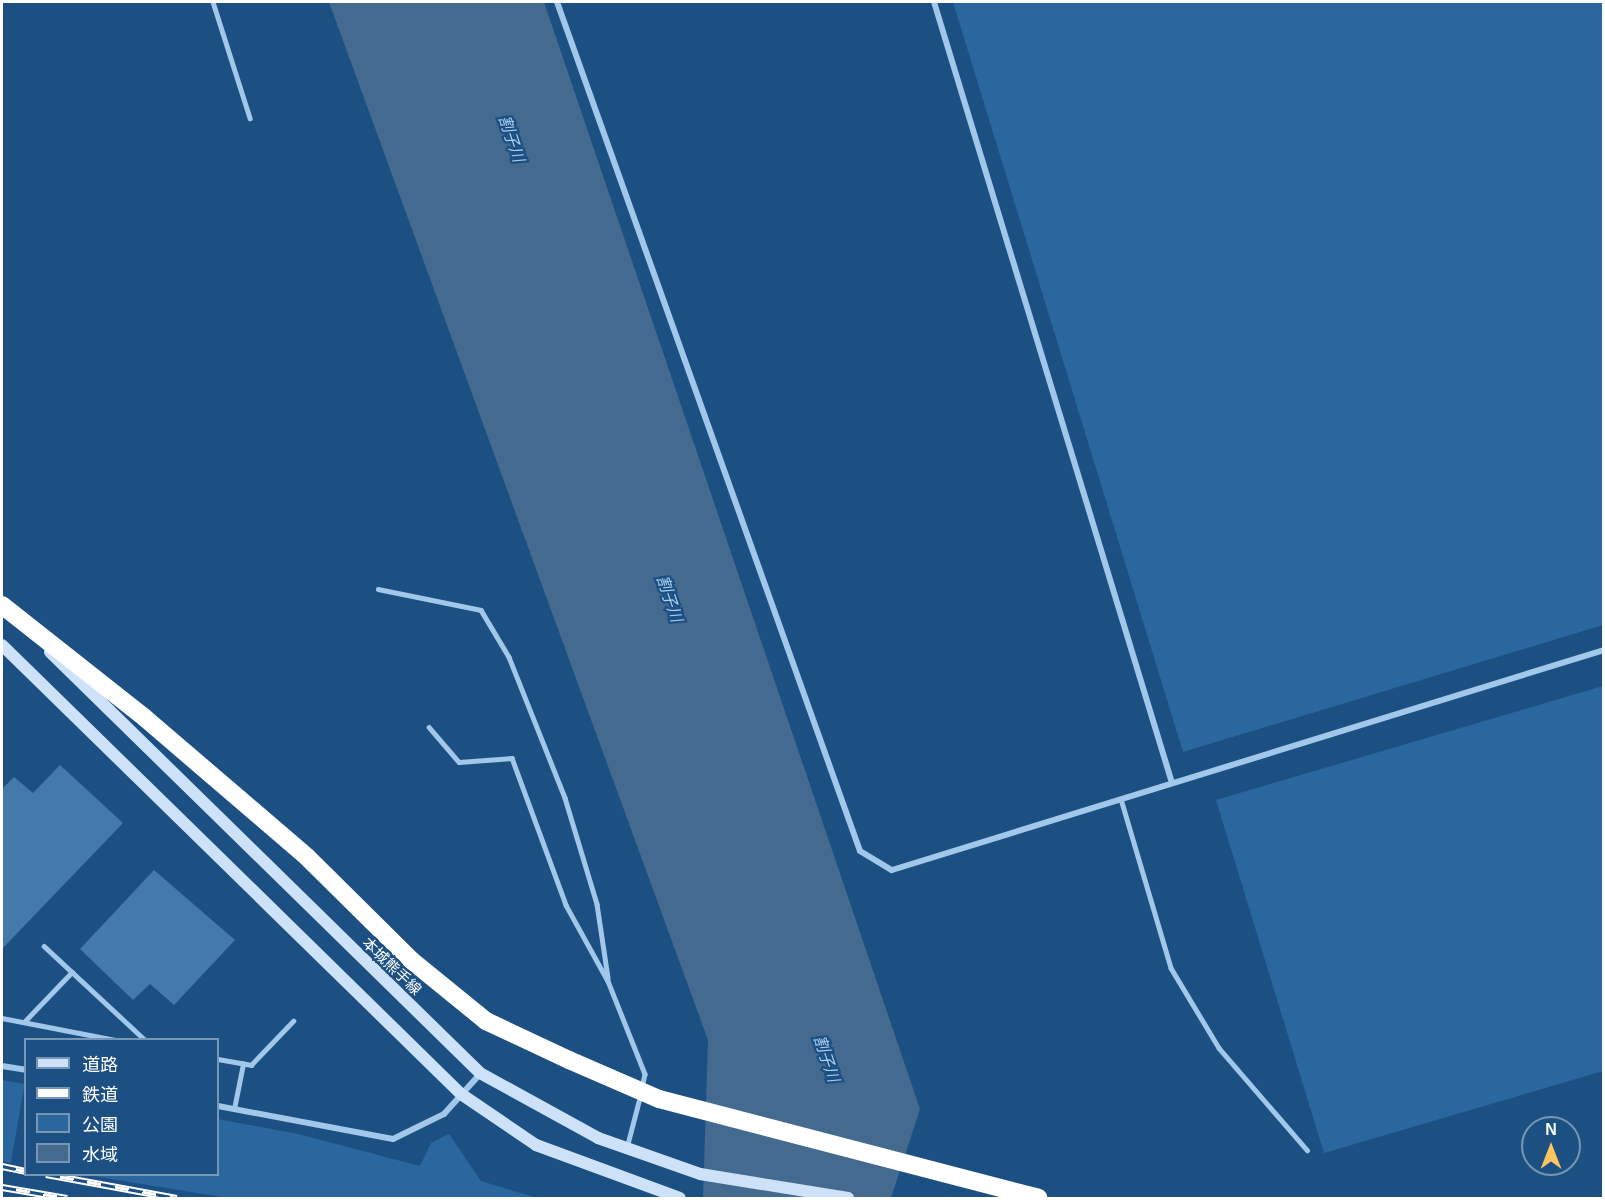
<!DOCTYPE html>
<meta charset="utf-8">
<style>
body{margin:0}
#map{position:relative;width:1605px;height:1200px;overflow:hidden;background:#1c4f82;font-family:Arial,"Noto Sans JP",sans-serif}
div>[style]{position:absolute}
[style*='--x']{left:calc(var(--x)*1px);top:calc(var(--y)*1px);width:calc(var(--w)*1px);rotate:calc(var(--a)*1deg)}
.green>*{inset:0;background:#2b679f;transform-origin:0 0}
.water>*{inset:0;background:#446a8f}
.building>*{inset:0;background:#4479ab}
.lane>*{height:4.5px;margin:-2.25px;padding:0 2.25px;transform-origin:2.25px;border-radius:2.25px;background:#a1c7ea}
.street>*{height:6px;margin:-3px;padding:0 3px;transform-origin:3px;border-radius:3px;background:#a1c7ea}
.secondary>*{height:12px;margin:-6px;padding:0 6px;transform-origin:6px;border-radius:6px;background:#cde2f8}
.highway>*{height:18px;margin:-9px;padding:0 9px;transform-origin:9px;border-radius:9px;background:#fff}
.rail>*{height:7px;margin-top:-3.5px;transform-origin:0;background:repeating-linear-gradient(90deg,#1c4f82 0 14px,#fff 0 28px);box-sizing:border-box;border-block:2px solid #fff}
.highway-bridge>*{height:18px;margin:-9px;padding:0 9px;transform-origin:9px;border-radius:9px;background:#fff}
span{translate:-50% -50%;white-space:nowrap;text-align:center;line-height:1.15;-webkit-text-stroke:4.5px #1c4f82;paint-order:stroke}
.street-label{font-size:15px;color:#fff}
.water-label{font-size:16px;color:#add1f2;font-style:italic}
.frame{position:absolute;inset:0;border:3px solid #fff;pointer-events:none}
.legend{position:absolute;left:24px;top:1038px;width:195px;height:138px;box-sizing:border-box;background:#1c4f82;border:2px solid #7795b4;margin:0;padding:8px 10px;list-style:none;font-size:18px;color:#fff}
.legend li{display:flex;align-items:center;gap:12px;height:30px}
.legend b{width:30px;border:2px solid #7795b4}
.north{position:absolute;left:1521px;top:1116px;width:60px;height:60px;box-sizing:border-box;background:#1c4f82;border:2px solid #7795b4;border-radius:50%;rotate:0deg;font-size:16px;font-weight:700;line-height:24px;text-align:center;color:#fff}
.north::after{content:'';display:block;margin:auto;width:21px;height:27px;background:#fbc45f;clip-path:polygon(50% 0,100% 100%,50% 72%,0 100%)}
</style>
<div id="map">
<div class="green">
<i style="clip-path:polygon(953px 2px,1603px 2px,1603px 625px,1183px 752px)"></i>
<i style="clip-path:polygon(1603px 686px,1603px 1071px,1324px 1153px,1216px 800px)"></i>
<i style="left:2px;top:1080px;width:23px;height:80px;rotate:10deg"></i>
<i style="clip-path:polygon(218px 1119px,298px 1134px,420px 1166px,431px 1143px,449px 1134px,481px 1181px,537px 1198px,228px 1198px,87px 1175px,218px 1174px)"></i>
</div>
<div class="water">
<i style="clip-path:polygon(329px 2px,544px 2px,920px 1109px,891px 1198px,703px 1198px,708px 1040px)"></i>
</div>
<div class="building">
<i style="clip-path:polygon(60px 765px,123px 823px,2px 949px,2px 789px,14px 777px,33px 793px)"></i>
<i style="clip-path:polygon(154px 870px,235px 940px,174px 1005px,150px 984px,133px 1000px,80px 949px)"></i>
</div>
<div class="lane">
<i style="--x:213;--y:2;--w:122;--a:72.3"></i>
<i style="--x:378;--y:589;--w:105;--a:11.5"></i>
<i style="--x:481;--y:610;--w:55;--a:59.2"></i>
<i style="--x:509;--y:657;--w:152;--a:68.3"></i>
<i style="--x:565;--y:798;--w:111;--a:73.2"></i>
<i style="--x:597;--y:904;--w:75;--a:81.5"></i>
<i style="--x:429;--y:727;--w:46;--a:49.4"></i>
<i style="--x:459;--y:762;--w:53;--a:-4.3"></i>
<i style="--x:512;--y:758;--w:157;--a:69.8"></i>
<i style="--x:566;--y:905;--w:87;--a:61.1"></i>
<i style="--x:608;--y:981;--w:100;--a:68.3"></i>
<i style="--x:645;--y:1074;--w:14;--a:102"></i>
<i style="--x:1121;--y:799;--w:176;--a:73.5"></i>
<i style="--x:1171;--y:968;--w:93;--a:59"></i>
<i style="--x:1219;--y:1048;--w:135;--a:49.2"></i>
<i style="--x:44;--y:946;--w:138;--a:42.9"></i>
<i style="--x:2;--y:1018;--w:115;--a:11"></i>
<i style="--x:24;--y:1022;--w:69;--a:-46.2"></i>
<i style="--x:218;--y:1059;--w:34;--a:10"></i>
<i style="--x:251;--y:1065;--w:61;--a:-46.3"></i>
<i style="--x:234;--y:1109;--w:46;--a:-78.7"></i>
<i style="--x:627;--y:1146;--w:52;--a:-75.4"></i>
</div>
<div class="street">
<i style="--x:557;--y:2;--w:901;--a:70.36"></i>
<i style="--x:860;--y:851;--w:37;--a:31"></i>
<i style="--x:892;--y:870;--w:745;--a:-17.17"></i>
<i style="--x:934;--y:2;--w:816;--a:73.05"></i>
<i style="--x:2;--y:1066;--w:24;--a:9"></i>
<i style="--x:218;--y:1106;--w:178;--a:10.7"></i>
<i style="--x:393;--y:1139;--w:57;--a:-26.1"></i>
<i style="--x:444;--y:1114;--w:54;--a:-48"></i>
</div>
<div class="secondary">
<i style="--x:2;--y:645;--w:642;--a:44.37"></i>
<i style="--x:461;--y:1094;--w:91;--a:34.2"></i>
<i style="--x:536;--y:1145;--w:153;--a:20.2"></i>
<i style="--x:50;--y:652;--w:602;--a:44.39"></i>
<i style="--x:480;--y:1073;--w:135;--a:28.8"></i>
<i style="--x:598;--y:1138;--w:108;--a:19.4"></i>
<i style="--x:700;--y:1174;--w:150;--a:9.2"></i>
</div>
<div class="highway">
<i style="--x:2;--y:605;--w:182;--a:38.3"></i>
<i style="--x:145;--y:718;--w:213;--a:40.6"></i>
</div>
<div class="rail">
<i style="--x:2;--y:1166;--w:25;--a:12"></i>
<i style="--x:46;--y:1174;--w:133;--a:10.4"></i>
<i style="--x:2;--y:1187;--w:66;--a:9.6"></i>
</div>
<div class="highway-bridge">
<i style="--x:307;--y:857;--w:146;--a:44.7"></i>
<i style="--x:411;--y:960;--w:97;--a:39.1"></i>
<i style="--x:486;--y:1021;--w:92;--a:25.2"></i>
<i style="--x:569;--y:1060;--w:98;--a:23.4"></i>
<i style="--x:659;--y:1099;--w:392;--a:14.6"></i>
</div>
<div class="street-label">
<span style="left:392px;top:966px;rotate:44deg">本城熊手線</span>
</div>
<div class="water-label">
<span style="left:511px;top:139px;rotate:71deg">割子川</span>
<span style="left:669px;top:599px;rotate:71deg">割子川</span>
<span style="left:826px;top:1059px;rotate:71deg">割子川</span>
</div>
<div class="frame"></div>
<ul class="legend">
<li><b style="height:8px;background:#cde2f8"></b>道路</li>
<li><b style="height:8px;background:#fff"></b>鉄道</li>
<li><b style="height:16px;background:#2b679f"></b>公園</li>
<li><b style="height:16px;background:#446a8f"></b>水域</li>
</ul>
<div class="north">N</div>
</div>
